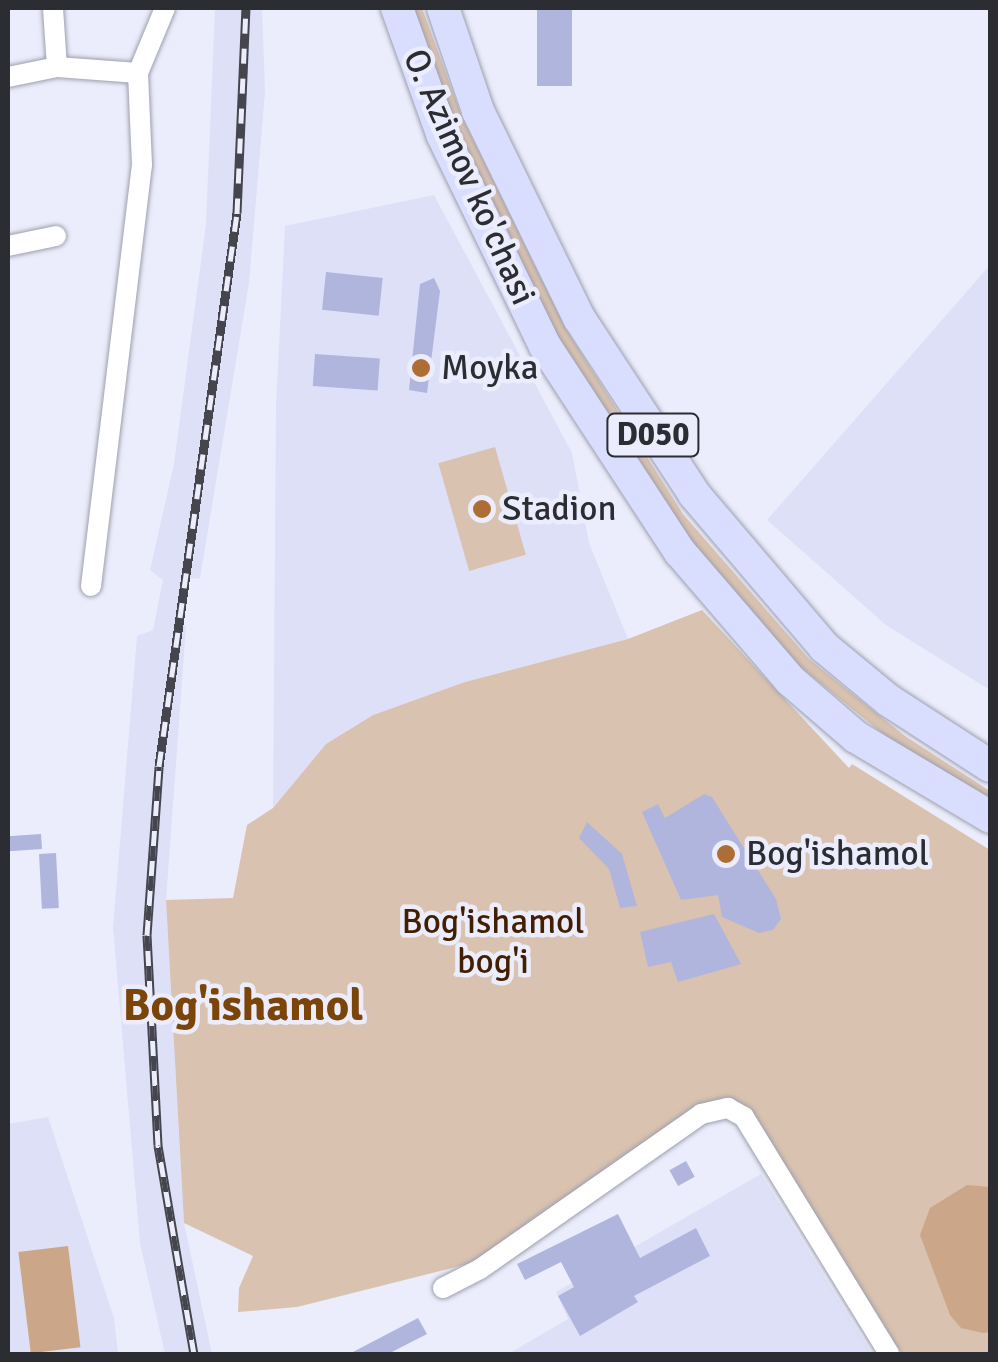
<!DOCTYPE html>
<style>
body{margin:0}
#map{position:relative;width:998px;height:1362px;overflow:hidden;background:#ebedfc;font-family:Signika,sans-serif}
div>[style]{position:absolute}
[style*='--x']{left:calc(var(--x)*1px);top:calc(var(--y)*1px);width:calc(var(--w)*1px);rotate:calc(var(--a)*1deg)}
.built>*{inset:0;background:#dde0f6}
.green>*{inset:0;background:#d9c2b0;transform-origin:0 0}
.water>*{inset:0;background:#cba689;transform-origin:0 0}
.building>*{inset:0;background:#b0b5de;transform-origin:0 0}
.roads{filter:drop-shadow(0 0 2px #9d9fad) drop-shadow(0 0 2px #9d9fad)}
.street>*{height:20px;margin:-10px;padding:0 10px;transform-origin:10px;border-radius:10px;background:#fff}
.primary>*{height:32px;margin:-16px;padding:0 16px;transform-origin:16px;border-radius:16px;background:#d9ddfe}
.rail>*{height:9px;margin-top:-4.5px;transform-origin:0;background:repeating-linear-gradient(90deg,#ebedfc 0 15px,#45464d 0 30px);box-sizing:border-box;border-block:2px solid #45464d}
.dots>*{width:28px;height:28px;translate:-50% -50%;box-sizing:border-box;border:5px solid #ebedfc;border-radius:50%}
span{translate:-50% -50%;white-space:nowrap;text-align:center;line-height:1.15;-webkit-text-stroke:9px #ebedfc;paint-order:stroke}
.shield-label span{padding:2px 8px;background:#ebedfc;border:2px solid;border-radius:8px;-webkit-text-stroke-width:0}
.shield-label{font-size:32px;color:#2c2d33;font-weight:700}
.street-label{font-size:35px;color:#2c2d33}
.poi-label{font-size:35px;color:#2c2d33}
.left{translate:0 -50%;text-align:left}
.park-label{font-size:35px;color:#431f00}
.district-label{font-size:45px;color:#7b4409;font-weight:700}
.frame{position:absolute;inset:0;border:10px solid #2c2d33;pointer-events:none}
</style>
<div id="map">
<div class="built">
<i style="clip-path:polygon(215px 8px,262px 8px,265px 92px,249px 283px,200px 578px,189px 579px,181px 625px,186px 626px,166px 900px,184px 1223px,212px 1354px,165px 1354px,140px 1243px,113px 927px,137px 636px,153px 630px,163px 580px,150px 570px,174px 464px,206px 224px)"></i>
<i style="clip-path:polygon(434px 195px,572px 453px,589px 543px,628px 639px,465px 682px,373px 715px,326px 744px,273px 808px,276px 406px,285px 226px)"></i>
<i style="clip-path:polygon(990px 265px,990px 690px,886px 625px,767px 520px)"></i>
<i style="clip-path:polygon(48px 1117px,114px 1318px,118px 1354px,8px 1354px,8px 1124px)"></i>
<i style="clip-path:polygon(761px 1174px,872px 1354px,508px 1354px,568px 1319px,556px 1292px)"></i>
</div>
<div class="green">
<i style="clip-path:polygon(406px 8px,422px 8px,462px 117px,566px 329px,683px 514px,809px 659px,905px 736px,990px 791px,990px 806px,898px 746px,799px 666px,673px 523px,556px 338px,449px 126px)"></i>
<i style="left:495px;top:447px;width:112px;height:59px;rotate:74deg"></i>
<i style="clip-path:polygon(702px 610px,849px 768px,852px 764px,990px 850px,990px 1354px,902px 1354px,730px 1100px,480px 1261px,297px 1307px,238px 1312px,239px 1288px,253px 1256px,184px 1223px,166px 900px,233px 898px,247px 825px,273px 808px,326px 744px,373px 715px,465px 682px,628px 639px)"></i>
</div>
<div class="water">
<i style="clip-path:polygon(967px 1185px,990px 1187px,990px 1332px,983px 1333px,961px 1328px,950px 1315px,920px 1235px,930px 1208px)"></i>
<i style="left:68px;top:1246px;width:102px;height:50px;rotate:83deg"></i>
</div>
<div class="building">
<i style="left:537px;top:8px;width:35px;height:78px"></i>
<i style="left:326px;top:272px;width:57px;height:38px;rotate:6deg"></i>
<i style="clip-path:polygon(434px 278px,440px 291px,427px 393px,409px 390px,420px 284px)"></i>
<i style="left:315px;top:354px;width:65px;height:32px;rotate:4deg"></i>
<i style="clip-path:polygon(704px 794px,712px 797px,776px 899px,781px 919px,773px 930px,759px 933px,722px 917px,718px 895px,681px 900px,642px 812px,658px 804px,665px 818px)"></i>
<i style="clip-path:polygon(587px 822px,622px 854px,637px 906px,620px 908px,609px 869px,579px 838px)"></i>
<i style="left:41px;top:834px;width:15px;height:33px;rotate:86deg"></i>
<i style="left:56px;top:853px;width:55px;height:17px;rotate:87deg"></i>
<i style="clip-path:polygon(714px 914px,741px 964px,678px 982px,671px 962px,648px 967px,640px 932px)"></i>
<i style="left:686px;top:1161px;width:18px;height:19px;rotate:61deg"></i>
<i style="clip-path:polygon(618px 1214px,640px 1258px,696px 1228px,710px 1256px,634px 1296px,638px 1302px,580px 1336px,558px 1296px,574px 1287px,561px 1262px,525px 1280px,517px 1264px)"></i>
<i style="clip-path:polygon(418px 1318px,427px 1334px,388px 1354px,349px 1354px)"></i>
</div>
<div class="roads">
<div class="street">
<i style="--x:57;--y:67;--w:81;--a:4.2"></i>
<i style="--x:8;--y:77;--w:50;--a:-11.5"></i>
<i style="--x:57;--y:67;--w:59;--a:-93.9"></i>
<i style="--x:8;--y:246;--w:49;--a:-11.8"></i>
<i style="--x:91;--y:586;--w:424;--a:-83.1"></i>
<i style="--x:142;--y:165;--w:92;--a:-92.5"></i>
<i style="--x:138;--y:73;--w:70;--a:-67.4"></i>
<i style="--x:443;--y:1288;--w:42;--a:-27.2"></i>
<i style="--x:480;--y:1269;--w:270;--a:-35"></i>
<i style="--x:701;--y:1114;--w:28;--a:-13"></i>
<i style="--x:728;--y:1108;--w:18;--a:29"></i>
<i style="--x:744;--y:1117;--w:278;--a:58.5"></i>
</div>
<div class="primary">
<i style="--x:397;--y:8;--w:134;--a:70.3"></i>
<i style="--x:442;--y:134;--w:236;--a:64.1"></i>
<i style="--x:545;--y:346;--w:246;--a:56.8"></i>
<i style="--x:680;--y:552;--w:169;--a:49.3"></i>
<i style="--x:790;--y:680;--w:87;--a:40.8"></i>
<i style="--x:856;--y:737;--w:156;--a:30.8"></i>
<i style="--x:443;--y:8;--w:109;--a:71.2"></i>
<i style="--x:478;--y:111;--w:230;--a:64"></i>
<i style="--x:579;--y:318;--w:210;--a:56.8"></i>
<i style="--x:694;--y:494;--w:201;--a:49.6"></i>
<i style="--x:824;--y:647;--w:83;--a:39.6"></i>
<i style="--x:888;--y:700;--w:121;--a:32.9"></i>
</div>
</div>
<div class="rail">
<i style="--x:194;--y:1354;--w:212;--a:-99.8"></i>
<i style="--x:158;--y:1145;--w:210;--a:-93"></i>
<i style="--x:147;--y:935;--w:169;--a:-85.9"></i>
<i style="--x:159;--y:766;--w:558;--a:-81.97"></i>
<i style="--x:237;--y:213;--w:205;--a:-87.5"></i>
</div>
<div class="dots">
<i style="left:421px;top:368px;background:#ad6d35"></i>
<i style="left:482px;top:509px;background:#ad6d35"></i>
<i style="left:726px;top:854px;background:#ad6d35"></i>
</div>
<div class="shield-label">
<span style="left:653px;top:435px">D050</span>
</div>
<div class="street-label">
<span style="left:469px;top:177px;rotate:66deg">O. Azimov ko'chasi</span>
</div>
<div class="poi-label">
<span class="left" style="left:441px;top:368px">Moyka</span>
<span class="left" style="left:502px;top:509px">Stadion</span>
<span class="left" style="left:746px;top:854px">Bog'ishamol</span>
</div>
<div class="park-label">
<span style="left:493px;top:942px">Bog'ishamol<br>bog'i</span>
</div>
<div class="district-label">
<span style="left:243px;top:1006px">Bog'ishamol</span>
</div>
<div class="frame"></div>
</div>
